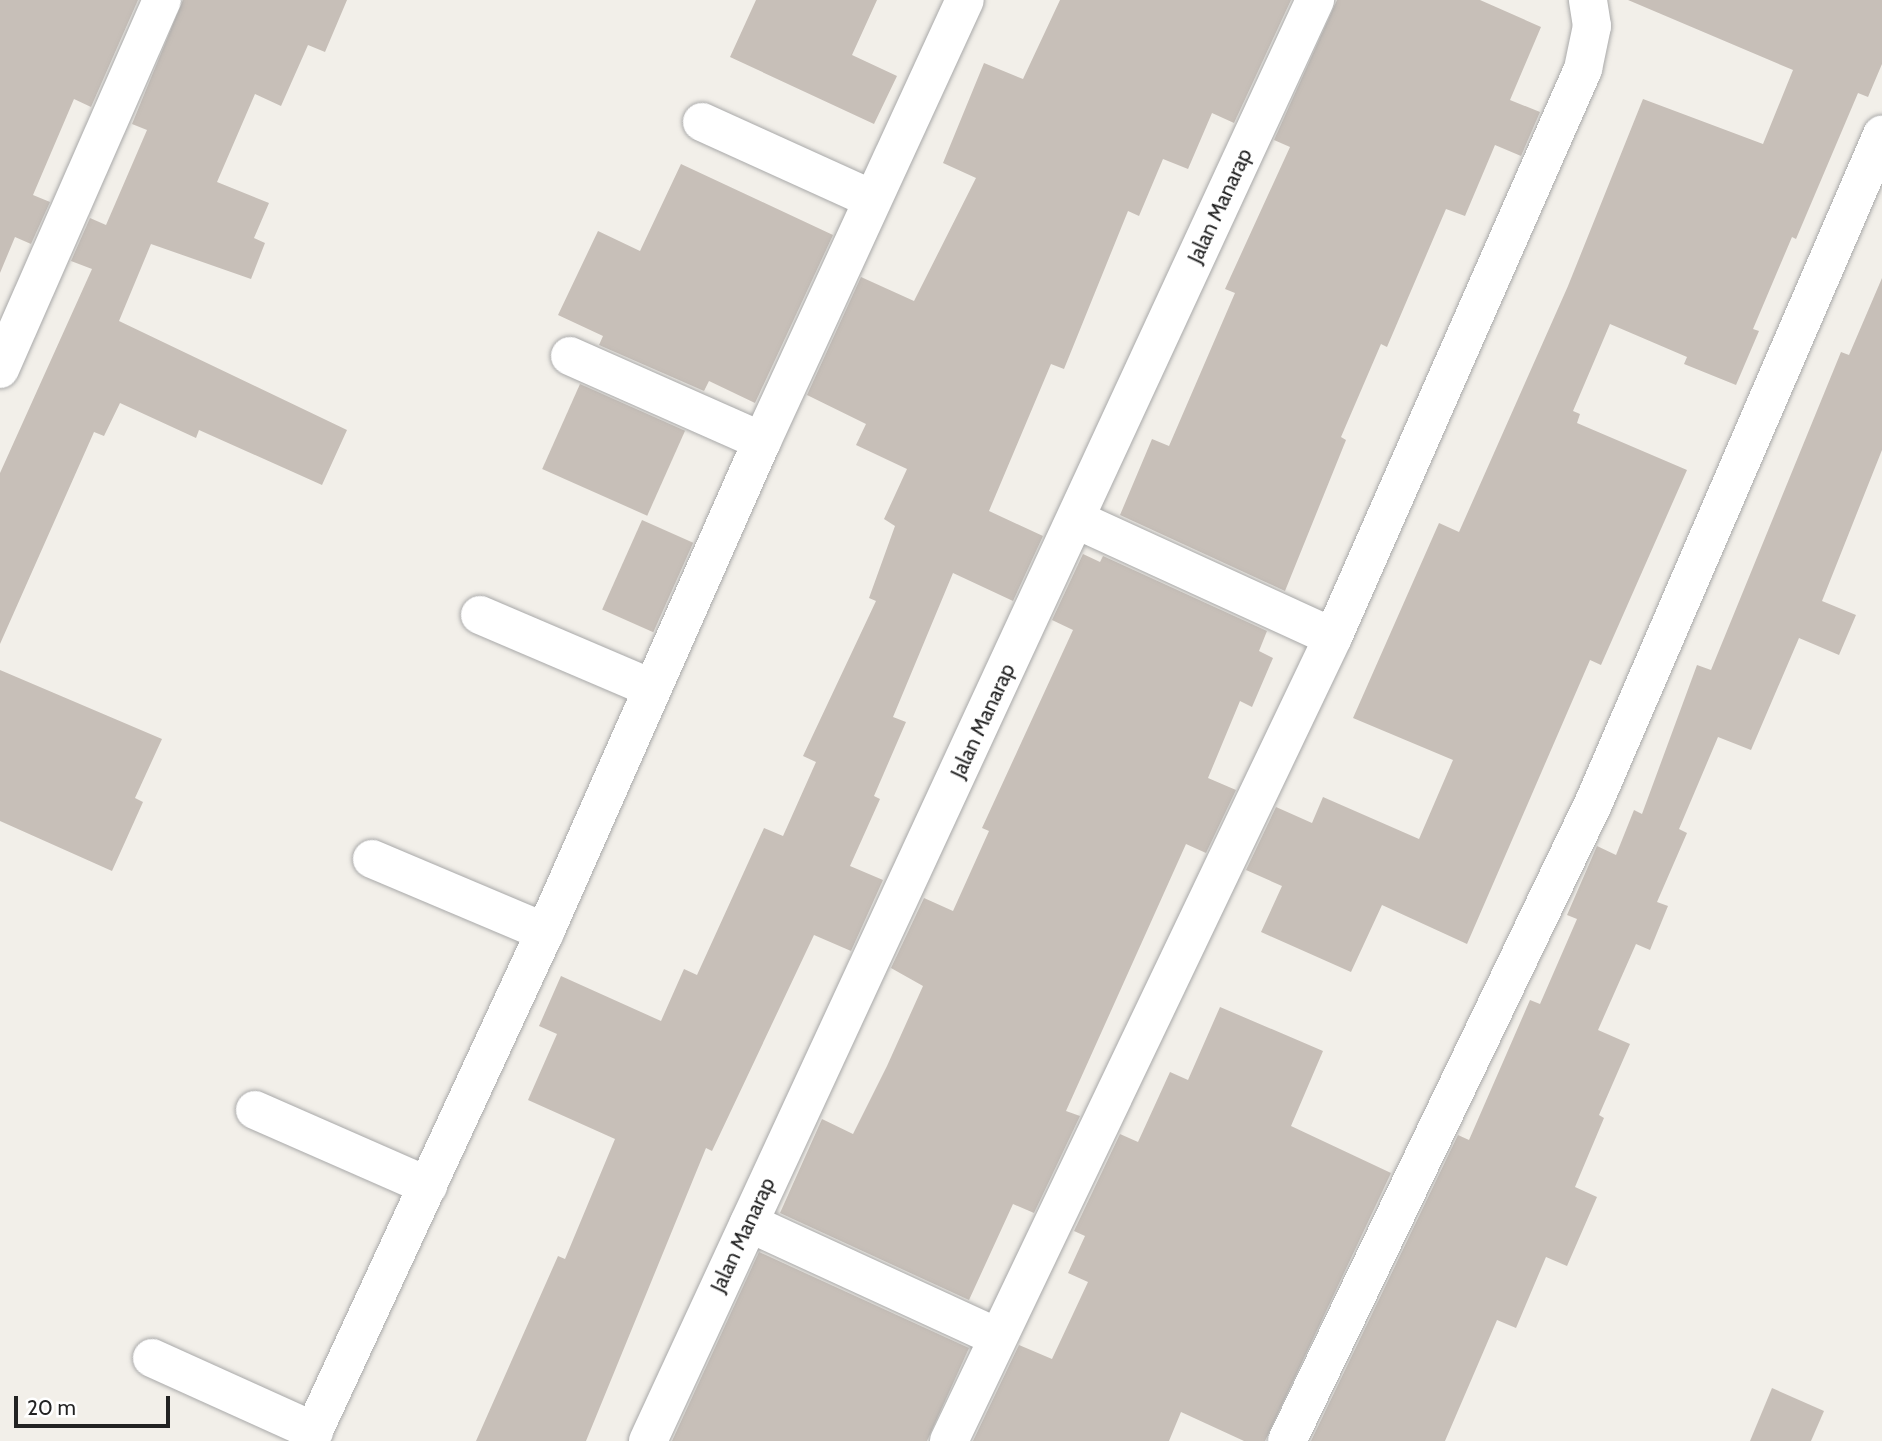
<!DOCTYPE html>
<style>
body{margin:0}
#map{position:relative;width:1882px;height:1441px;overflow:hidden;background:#f2efe9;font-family:Cabin,sans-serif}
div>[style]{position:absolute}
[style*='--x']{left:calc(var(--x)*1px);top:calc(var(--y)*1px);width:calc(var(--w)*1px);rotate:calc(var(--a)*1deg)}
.building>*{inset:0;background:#c7bfb8;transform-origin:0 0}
.roads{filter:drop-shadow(0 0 2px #a9a9a9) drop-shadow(0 0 2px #a9a9a9)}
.minor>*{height:38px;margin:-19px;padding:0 19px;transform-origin:19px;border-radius:19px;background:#fff}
span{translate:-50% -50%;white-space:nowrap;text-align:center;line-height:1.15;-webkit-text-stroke:5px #fff;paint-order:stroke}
.street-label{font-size:21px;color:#222}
.scale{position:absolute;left:14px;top:1396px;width:156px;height:32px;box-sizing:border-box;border:4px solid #222;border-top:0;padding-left:9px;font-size:21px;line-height:24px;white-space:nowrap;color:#222;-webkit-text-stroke:5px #fff;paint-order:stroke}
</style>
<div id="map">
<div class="building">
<i style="clip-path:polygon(0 0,138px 0,91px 107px,74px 99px,33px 195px,50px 202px,31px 244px,15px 237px,0 273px)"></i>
<i style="clip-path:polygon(183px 0,347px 0,325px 52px,308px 45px,281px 106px,255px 94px,217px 182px,269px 203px,254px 238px,265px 243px,251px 279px,151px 244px,119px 321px,347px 430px,322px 485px,199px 430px,196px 438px,120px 403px,104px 436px,94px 432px,0 644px,0 473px,92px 269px,71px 261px,90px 218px,106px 225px,147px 130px,132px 124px)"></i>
<i style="clip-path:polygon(756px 0,877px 0,852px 55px,897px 76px,874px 124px,730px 57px)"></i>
<i style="clip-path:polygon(1060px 0,1291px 0,1234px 123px,1212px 113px,1188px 169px,1163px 159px,1139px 216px,1128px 211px,1064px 369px,1051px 364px,989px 511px,1043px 536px,1013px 601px,953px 573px,893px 717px,906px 722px,874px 796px,880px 799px,850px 866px,883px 880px,851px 951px,814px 935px,712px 1151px,706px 1148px,586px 1441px,476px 1441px,558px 1256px,565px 1259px,615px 1139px,528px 1100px,557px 1034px,539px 1026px,561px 976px,661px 1021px,684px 969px,697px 975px,764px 828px,783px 836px,816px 762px,803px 756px,876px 601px,869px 598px,895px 526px,884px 519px,907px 469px,856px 445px,866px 424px,807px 395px,861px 277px,914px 301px,976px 178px,943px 163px,984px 63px,1023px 79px)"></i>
<i style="clip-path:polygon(1337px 0,1480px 0,1541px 27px,1510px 100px,1540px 112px,1521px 156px,1495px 145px,1465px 216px,1446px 209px,1387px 347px,1381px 344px,1341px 437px,1346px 440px,1285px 591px,1120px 515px,1152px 439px,1169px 446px,1235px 293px,1225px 289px,1290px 147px,1274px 140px)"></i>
<i style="clip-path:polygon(1628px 0,1882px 0,1882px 64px,1868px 97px,1858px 93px,1796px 239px,1792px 237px,1753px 329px,1759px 331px,1736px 385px,1684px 364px,1687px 357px,1610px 324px,1573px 411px,1580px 414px,1577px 423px,1687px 470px,1601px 665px,1590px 660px,1467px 944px,1382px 905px,1351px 972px,1261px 932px,1282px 886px,1246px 870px,1276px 807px,1312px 823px,1323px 797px,1419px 839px,1453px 760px,1353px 718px,1439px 523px,1459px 532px,1568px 286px,1643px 99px,1763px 144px,1793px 70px)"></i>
<i style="clip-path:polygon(681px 164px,833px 235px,755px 403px,709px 381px,704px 391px,599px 345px,603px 336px,558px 315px,598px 231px,640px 251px)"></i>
<i style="clip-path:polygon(1882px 278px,1882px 450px,1822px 601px,1856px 615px,1839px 655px,1799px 638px,1751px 750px,1718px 737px,1679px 829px,1687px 833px,1657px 902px,1668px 906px,1650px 950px,1636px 944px,1598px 1030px,1630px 1044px,1599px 1115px,1604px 1118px,1575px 1187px,1597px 1197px,1567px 1266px,1546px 1257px,1516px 1328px,1497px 1320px,1445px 1441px,1311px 1441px,1458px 1135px,1469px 1140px,1530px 1000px,1540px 1004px,1577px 919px,1567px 915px,1597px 846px,1616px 855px,1634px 810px,1642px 814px,1697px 665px,1711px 670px,1841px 352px,1849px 355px)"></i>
<i style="left:580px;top:384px;width:115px;height:93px;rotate:24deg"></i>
<i style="left:642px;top:520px;width:56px;height:98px;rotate:24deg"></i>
<i style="clip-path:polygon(1083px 554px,1100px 562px,1103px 556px,1267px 631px,1259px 651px,1273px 658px,1252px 707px,1240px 701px,1208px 778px,1236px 790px,1206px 853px,1186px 844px,1066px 1111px,1080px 1116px,1034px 1213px,1013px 1204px,969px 1300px,780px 1213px,822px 1119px,853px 1134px,887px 1066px,923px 986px,891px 968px,924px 898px,953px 911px,989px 831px,982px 828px,1073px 630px,1052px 620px)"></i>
<i style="clip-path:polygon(0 670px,162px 739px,135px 798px,143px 802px,112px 871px,0 821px)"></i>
<i style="clip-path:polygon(1220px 1007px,1323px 1051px,1291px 1126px,1391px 1173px,1265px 1441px,1244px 1441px,1181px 1412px,1169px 1441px,973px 1441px,1019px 1345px,1052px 1359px,1088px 1282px,1068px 1273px,1085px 1236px,1074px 1231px,1120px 1134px,1138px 1142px,1170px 1072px,1188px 1080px)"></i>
<i style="clip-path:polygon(759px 1252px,969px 1348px,927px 1441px,672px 1441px)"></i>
<i style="clip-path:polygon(1772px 1388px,1824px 1411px,1811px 1441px,1750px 1441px)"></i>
</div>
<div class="roads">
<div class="minor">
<i style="--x:702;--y:122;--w:187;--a:24.4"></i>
<i style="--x:570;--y:356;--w:210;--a:23.9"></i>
<i style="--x:0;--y:369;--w:403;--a:-66.3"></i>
<i style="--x:1077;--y:520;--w:281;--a:24.6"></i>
<i style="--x:480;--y:615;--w:186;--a:23.1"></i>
<i style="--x:372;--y:859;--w:188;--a:22.9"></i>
<i style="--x:255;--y:1110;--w:189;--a:23.7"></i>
<i style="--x:749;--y:1223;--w:273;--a:24.7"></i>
<i style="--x:152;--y:1358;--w:178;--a:24.3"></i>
<i style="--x:309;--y:1441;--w:561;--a:-65.13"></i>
<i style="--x:545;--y:932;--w:537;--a:-66.16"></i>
<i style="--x:762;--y:441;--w:485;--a:-65.3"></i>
<i style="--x:648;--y:1441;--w:1588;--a:-65.16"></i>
<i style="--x:949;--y:1441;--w:891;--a:-64.47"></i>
<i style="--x:1333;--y:637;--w:621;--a:-66.24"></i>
<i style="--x:1583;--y:69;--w:44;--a:-78.2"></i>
<i style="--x:1592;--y:26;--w:26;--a:-99"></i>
<i style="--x:1287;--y:1441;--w:709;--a:-64.34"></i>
<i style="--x:1594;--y:802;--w:727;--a:-66.65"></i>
</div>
</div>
<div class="street-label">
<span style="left:1220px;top:206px;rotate:-65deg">Jalan Manarap</span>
<span style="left:983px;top:721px;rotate:-65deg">Jalan Manarap</span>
<span style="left:743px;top:1235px;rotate:-65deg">Jalan Manarap</span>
</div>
<div class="scale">20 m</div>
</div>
